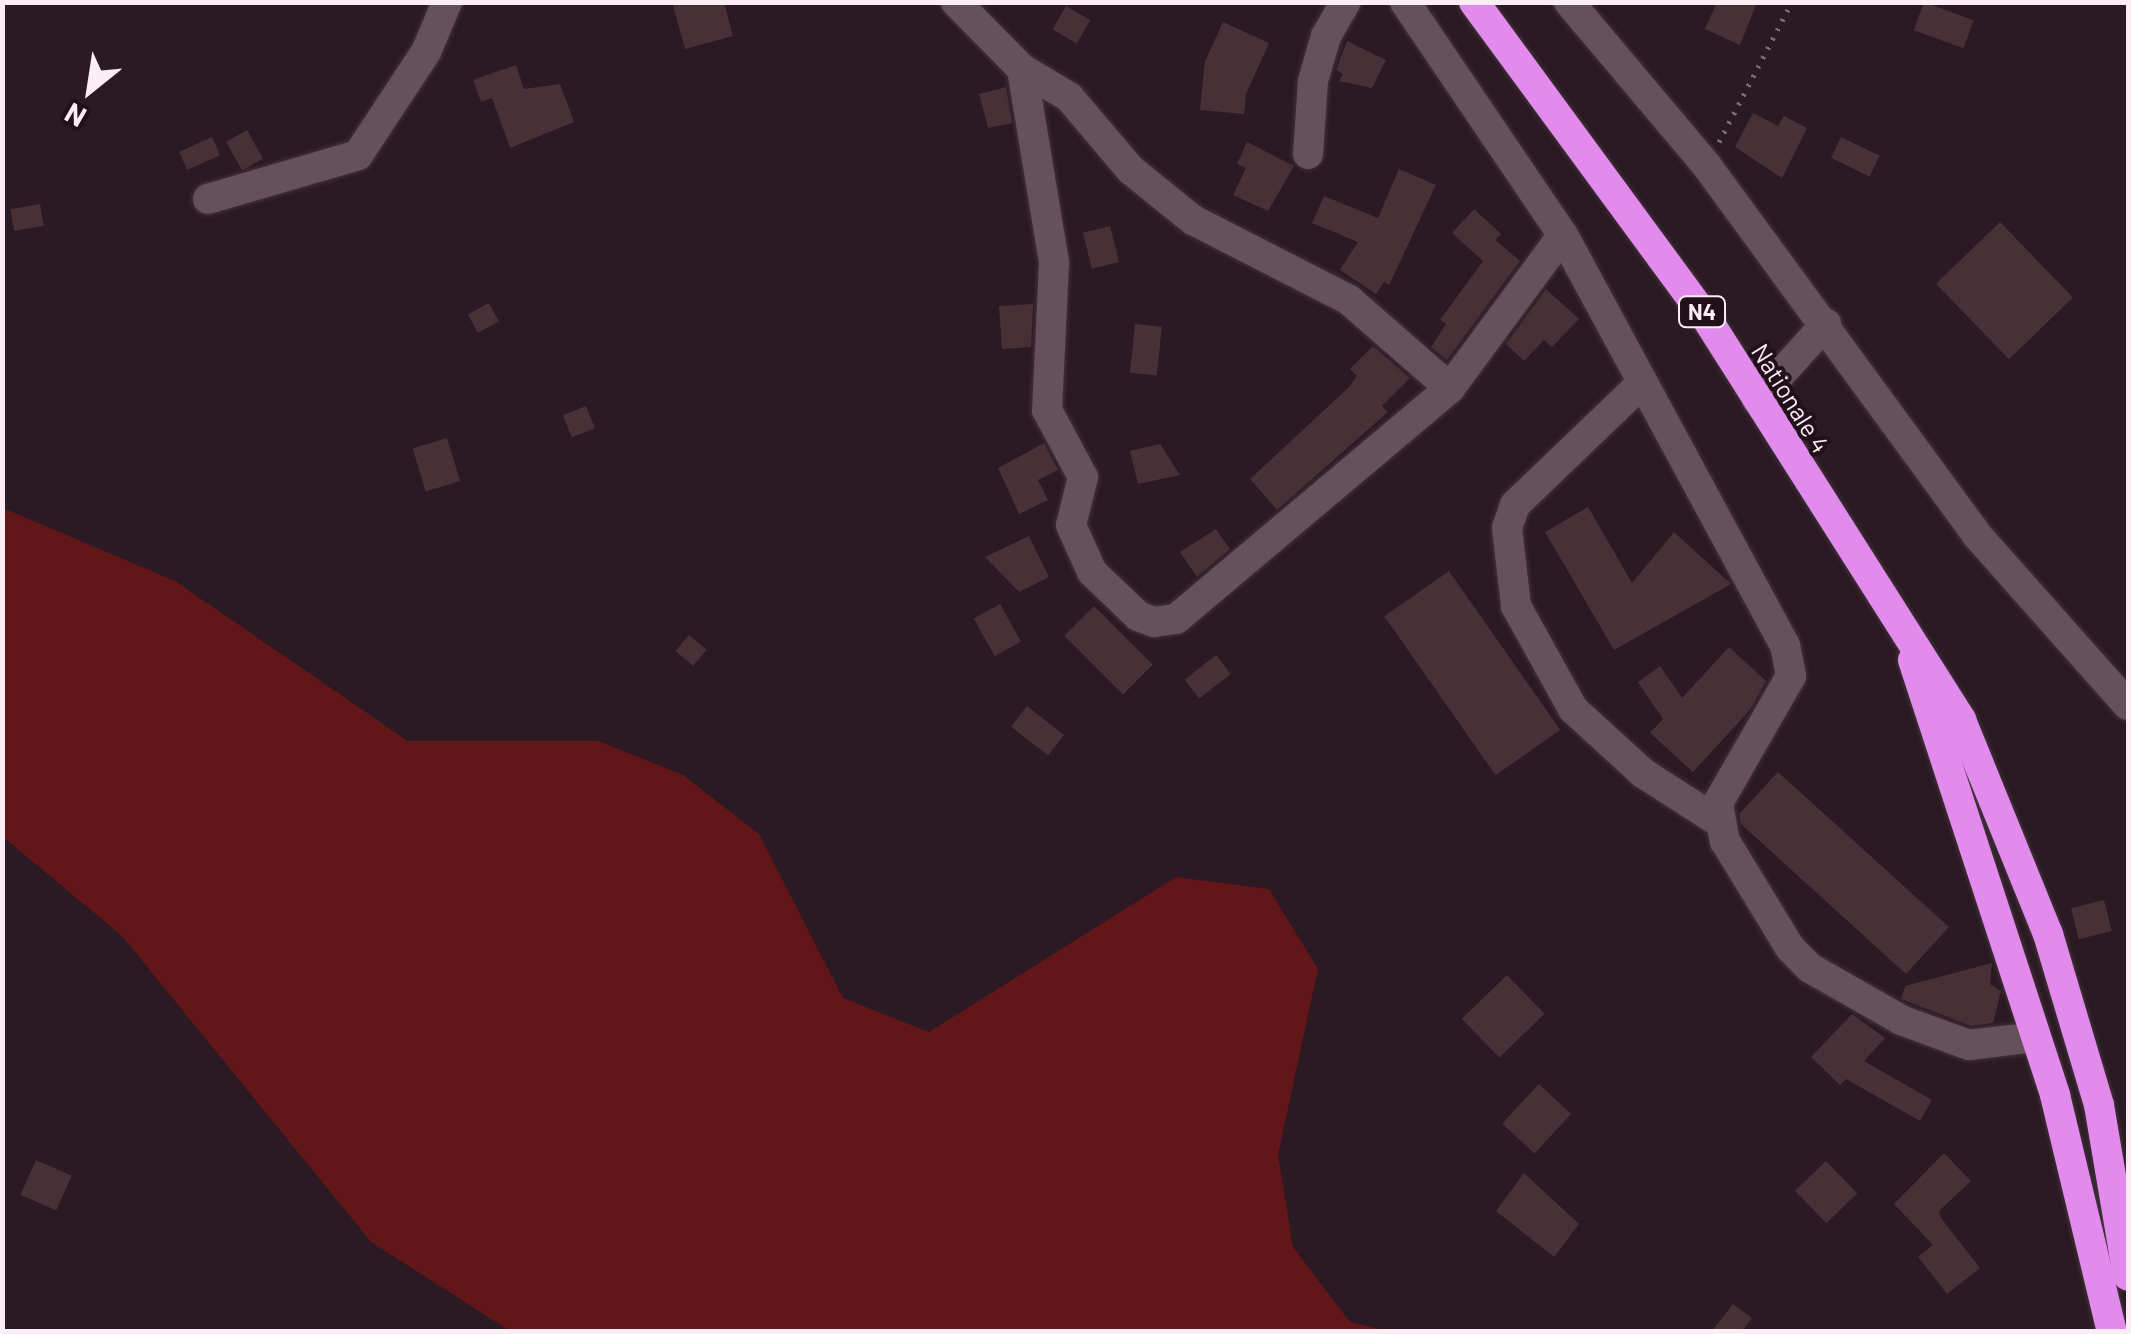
<!DOCTYPE html>
<style>
body{margin:0}
#map{position:relative;width:2131px;height:1334px;overflow:hidden;background:#2b1923;font-family:Barlow,sans-serif}
div>[style]{position:absolute}
[style*='--x']{left:calc(var(--x)*1px);top:calc(var(--y)*1px);width:calc(var(--w)*1px);rotate:calc(var(--a)*1deg)}
.green>*{inset:0;background:#611617}
.building>*{inset:0;background:#473136;transform-origin:0 0}
.path>*{height:5px;margin-top:-2.5px;transform-origin:0;background:repeating-linear-gradient(90deg,#796972 0 2.5px,transparent 0 10.5px)}
.roads{filter:drop-shadow(0 0 2px #40333a) drop-shadow(0 0 2px #40333a)}
.street>*{height:30px;margin:-15px;padding:0 15px;transform-origin:15px;border-radius:15px;background:#65505c}
.highway>*{height:30px;margin:-15px;padding:0 15px;transform-origin:15px;border-radius:15px;background:#e28bec}
span{translate:-50% -50%;white-space:nowrap;text-align:center;line-height:1.15;-webkit-text-stroke:8px #210f1a;paint-order:stroke}
.shield-label span{padding:2px 8px;background:#210f1a;border:2px solid;border-radius:8px;-webkit-text-stroke-width:0}
.shield-label{font-size:22px;color:#faedf4;font-weight:700}
.street-label{font-size:25px;color:#faedf4}
.frame{position:absolute;inset:0;border:5px solid #faedf4;pointer-events:none}
.north{position:absolute;left:40px;top:40px;width:100px;height:100px;-webkit-text-stroke:8px #210f1a;paint-order:stroke;rotate:210deg;font-size:28px;font-weight:700;line-height:40px;text-align:center;color:#faedf4}
.north::after{content:'';display:block;margin:auto;width:35px;height:45px;background:#faedf4;clip-path:polygon(50% 0,100% 100%,50% 72%,0 100%)}
</style>
<div id="map">
<div class="green">
<i style="clip-path:polygon(3px 508px,175px 581px,408px 741px,598px 741px,683px 775px,759px 834px,843px 998px,929px 1032px,1176px 877px,1269px 889px,1318px 969px,1278px 1155px,1293px 1247px,1350px 1322px,1388px 1331px,510px 1331px,371px 1242px,122px 936px,3px 837px)"></i>
</div>
<div class="building">
<i style="clip-path:polygon(672px 2px,724px 2px,733px 36px,685px 49px)"></i>
<i style="clip-path:polygon(1717px 2px,1757px 2px,1740px 45px,1705px 29px)"></i>
<i style="left:1924px;top:2px;width:53px;height:30px;rotate:20deg"></i>
<i style="left:1066px;top:6px;width:28px;height:27px;rotate:30deg"></i>
<i style="clip-path:polygon(1223px 22px,1269px 43px,1246px 94px,1244px 114px,1200px 110px,1205px 61px)"></i>
<i style="clip-path:polygon(1347px 41px,1386px 60px,1372px 88px,1339px 81px,1343px 74px,1336px 70px)"></i>
<i style="clip-path:polygon(516px 65px,524px 89px,560px 84px,574px 122px,510px 148px,492px 98px,481px 102px,473px 80px)"></i>
<i style="clip-path:polygon(1006px 87px,1012px 123px,988px 128px,979px 94px)"></i>
<i style="clip-path:polygon(1753px 113px,1778px 126px,1784px 116px,1807px 128px,1782px 178px,1735px 147px)"></i>
<i style="left:247px;top:130px;width:33px;height:24px;rotate:61deg"></i>
<i style="left:212px;top:137px;width:20px;height:36px;rotate:66deg"></i>
<i style="left:1841px;top:137px;width:43px;height:23px;rotate:26deg"></i>
<i style="clip-path:polygon(1247px 142px,1294px 166px,1268px 211px,1233px 195px,1246px 168px,1237px 164px)"></i>
<i style="clip-path:polygon(1399px 169px,1436px 185px,1389px 285px,1384px 282px,1376px 294px,1340px 270px,1358px 242px,1312px 223px,1324px 196px,1378px 218px)"></i>
<i style="left:40px;top:204px;width:22px;height:30px;rotate:80deg"></i>
<i style="clip-path:polygon(1474px 209px,1501px 234px,1495px 240px,1520px 261px,1447px 360px,1431px 347px,1446px 324px,1440px 320px,1483px 261px,1452px 233px)"></i>
<i style="left:2000px;top:222px;width:105px;height:89px;rotate:46deg"></i>
<i style="left:1110px;top:226px;width:37px;height:28px;rotate:76deg"></i>
<i style="clip-path:polygon(1546px 289px,1579px 319px,1552px 347px,1544px 340px,1524px 361px,1506px 344px)"></i>
<i style="left:489px;top:303px;width:21px;height:24px;rotate:62deg"></i>
<i style="clip-path:polygon(1033px 304px,1031px 347px,1002px 349px,999px 306px)"></i>
<i style="left:1135px;top:324px;width:27px;height:49px;rotate:6deg"></i>
<i style="clip-path:polygon(1373px 346px,1410px 378px,1382px 406px,1388px 412px,1277px 510px,1250px 479px,1348px 388px,1357px 376px,1350px 369px)"></i>
<i style="left:586px;top:406px;width:24px;height:25px;rotate:68deg"></i>
<i style="left:447px;top:438px;width:45px;height:36px;rotate:73deg"></i>
<i style="clip-path:polygon(1044px 443px,1058px 470px,1038px 480px,1048px 500px,1019px 514px,998px 468px)"></i>
<i style="clip-path:polygon(1160px 444px,1180px 475px,1138px 484px,1130px 451px)"></i>
<i style="clip-path:polygon(1588px 507px,1632px 583px,1674px 532px,1731px 584px,1614px 650px,1545px 532px)"></i>
<i style="clip-path:polygon(1216px 529px,1230px 549px,1197px 577px,1180px 552px)"></i>
<i style="clip-path:polygon(1029px 536px,1049px 577px,1019px 592px,985px 557px)"></i>
<i style="left:1449px;top:571px;width:194px;height:79px;rotate:55deg"></i>
<i style="left:1000px;top:604px;width:43px;height:30px;rotate:61deg"></i>
<i style="left:1094px;top:606px;width:83px;height:42px;rotate:45deg"></i>
<i style="left:689px;top:635px;width:23px;height:21px;rotate:40deg"></i>
<i style="clip-path:polygon(1729px 647px,1766px 681px,1750px 710px,1693px 772px,1650px 733px,1663px 719px,1638px 682px,1660px 666px,1682px 698px)"></i>
<i style="left:1216px;top:655px;width:24px;height:40px;rotate:52deg"></i>
<i style="left:1027px;top:706px;width:47px;height:26px;rotate:38deg"></i>
<i style="clip-path:polygon(1778px 772px,1949px 927px,1906px 974px,1741px 824px,1739px 814px)"></i>
<i style="left:2104px;top:900px;width:32px;height:34px;rotate:76deg"></i>
<i style="clip-path:polygon(1992px 963px,1990px 984px,2001px 991px,1993px 1023px,1971px 1026px,1901px 999px,1905px 986px)"></i>
<i style="left:1507px;top:975px;width:54px;height:63px;rotate:46deg"></i>
<i style="clip-path:polygon(1852px 1014px,1885px 1038px,1864px 1061px,1932px 1100px,1920px 1121px,1846px 1079px,1840px 1085px,1811px 1057px)"></i>
<i style="left:1539px;top:1084px;width:44px;height:54px;rotate:43deg"></i>
<i style="clip-path:polygon(1944px 1153px,1971px 1181px,1939px 1211px,1941px 1218px,1980px 1268px,1947px 1294px,1918px 1257px,1933px 1245px,1894px 1204px)"></i>
<i style="left:36px;top:1160px;width:39px;height:38px;rotate:24deg"></i>
<i style="left:1826px;top:1161px;width:45px;height:43px;rotate:46deg"></i>
<i style="clip-path:polygon(1524px 1173px,1579px 1224px,1554px 1257px,1496px 1211px)"></i>
<i style="clip-path:polygon(1733px 1304px,1752px 1318px,1741px 1332px,1711px 1332px)"></i>
</div>
<div class="path">
<i style="--x:1719;--y:142;--w:158;--a:-62.5"></i>
</div>
<div class="roads">
<div class="street">
<i style="--x:956;--y:2;--w:94;--a:45.4"></i>
<i style="--x:1022;--y:69;--w:55;--a:30.8"></i>
<i style="--x:1069;--y:97;--w:96;--a:49.7"></i>
<i style="--x:1131;--y:170;--w:80;--a:38.9"></i>
<i style="--x:1193;--y:220;--w:175;--a:27.1"></i>
<i style="--x:1349;--y:300;--w:134;--a:41.1"></i>
<i style="--x:1405;--y:2;--w:282;--a:55.9"></i>
<i style="--x:1563;--y:235;--w:466;--a:61.6"></i>
<i style="--x:1785;--y:645;--w:32;--a:79"></i>
<i style="--x:1791;--y:676;--w:146;--a:119.9"></i>
<i style="--x:1718;--y:803;--w:39;--a:80"></i>
<i style="--x:1725;--y:841;--w:125;--a:58.7"></i>
<i style="--x:1790;--y:948;--w:28;--a:45"></i>
<i style="--x:1810;--y:968;--w:105;--a:29.7"></i>
<i style="--x:1901;--y:1020;--w:72;--a:20.2"></i>
<i style="--x:1969;--y:1045;--w:66;--a:-6.9"></i>
<i style="--x:1569;--y:2;--w:214;--a:49.9"></i>
<i style="--x:1707;--y:166;--w:456;--a:53.8"></i>
<i style="--x:1976;--y:534;--w:229;--a:48.4"></i>
<i style="--x:1022;--y:69;--w:197;--a:80.6"></i>
<i style="--x:1054;--y:263;--w:147;--a:92.7"></i>
<i style="--x:1047;--y:410;--w:76;--a:61.8"></i>
<i style="--x:1083;--y:477;--w:49;--a:104"></i>
<i style="--x:1071;--y:525;--w:51;--a:65.9"></i>
<i style="--x:1092;--y:572;--w:64;--a:43.7"></i>
<i style="--x:1138;--y:616;--w:17;--a:21"></i>
<i style="--x:1154;--y:622;--w:22;--a:-8"></i>
<i style="--x:1176;--y:619;--w:358;--a:-40.1"></i>
<i style="--x:1450;--y:388;--w:190;--a:-53.6"></i>
<i style="--x:1308;--y:154;--w:73;--a:-86.1"></i>
<i style="--x:1313;--y:81;--w:47;--a:-73.9"></i>
<i style="--x:1326;--y:36;--w:39;--a:-60"></i>
<i style="--x:208;--y:199;--w:156;--a:-16.3"></i>
<i style="--x:358;--y:155;--w:123;--a:-56.6"></i>
<i style="--x:426;--y:52;--w:54;--a:-67.2"></i>
<i style="--x:1642;--y:383;--w:176;--a:136.2"></i>
<i style="--x:1515;--y:505;--w:24;--a:109"></i>
<i style="--x:1507;--y:528;--w:79;--a:83.4"></i>
<i style="--x:1516;--y:606;--w:118;--a:61"></i>
<i style="--x:1573;--y:709;--w:95;--a:42.4"></i>
<i style="--x:1643;--y:773;--w:87;--a:32.8"></i>
<i style="--x:1757;--y:400;--w:103;--a:-47.8"></i>
</div>
<div class="highway">
<i style="--x:1474;--y:2;--w:390;--a:53.7"></i>
<i style="--x:1705;--y:316;--w:478;--a:57.6"></i>
<i style="--x:1961;--y:720;--w:231;--a:67.9"></i>
<i style="--x:2048;--y:934;--w:178;--a:73.4"></i>
<i style="--x:2099;--y:1105;--w:173;--a:80.4"></i>
<i style="--x:1913;--y:660;--w:458;--a:71.9"></i>
<i style="--x:2055;--y:1095;--w:244;--a:76.5"></i>
</div>
</div>
<div class="shield-label">
<span style="left:1702px;top:312px">N4</span>
</div>
<div class="street-label">
<span style="left:1791px;top:398px;rotate:58deg">Nationale 4</span>
</div>
<div class="frame"></div>
<div class="north">N</div>
</div>
